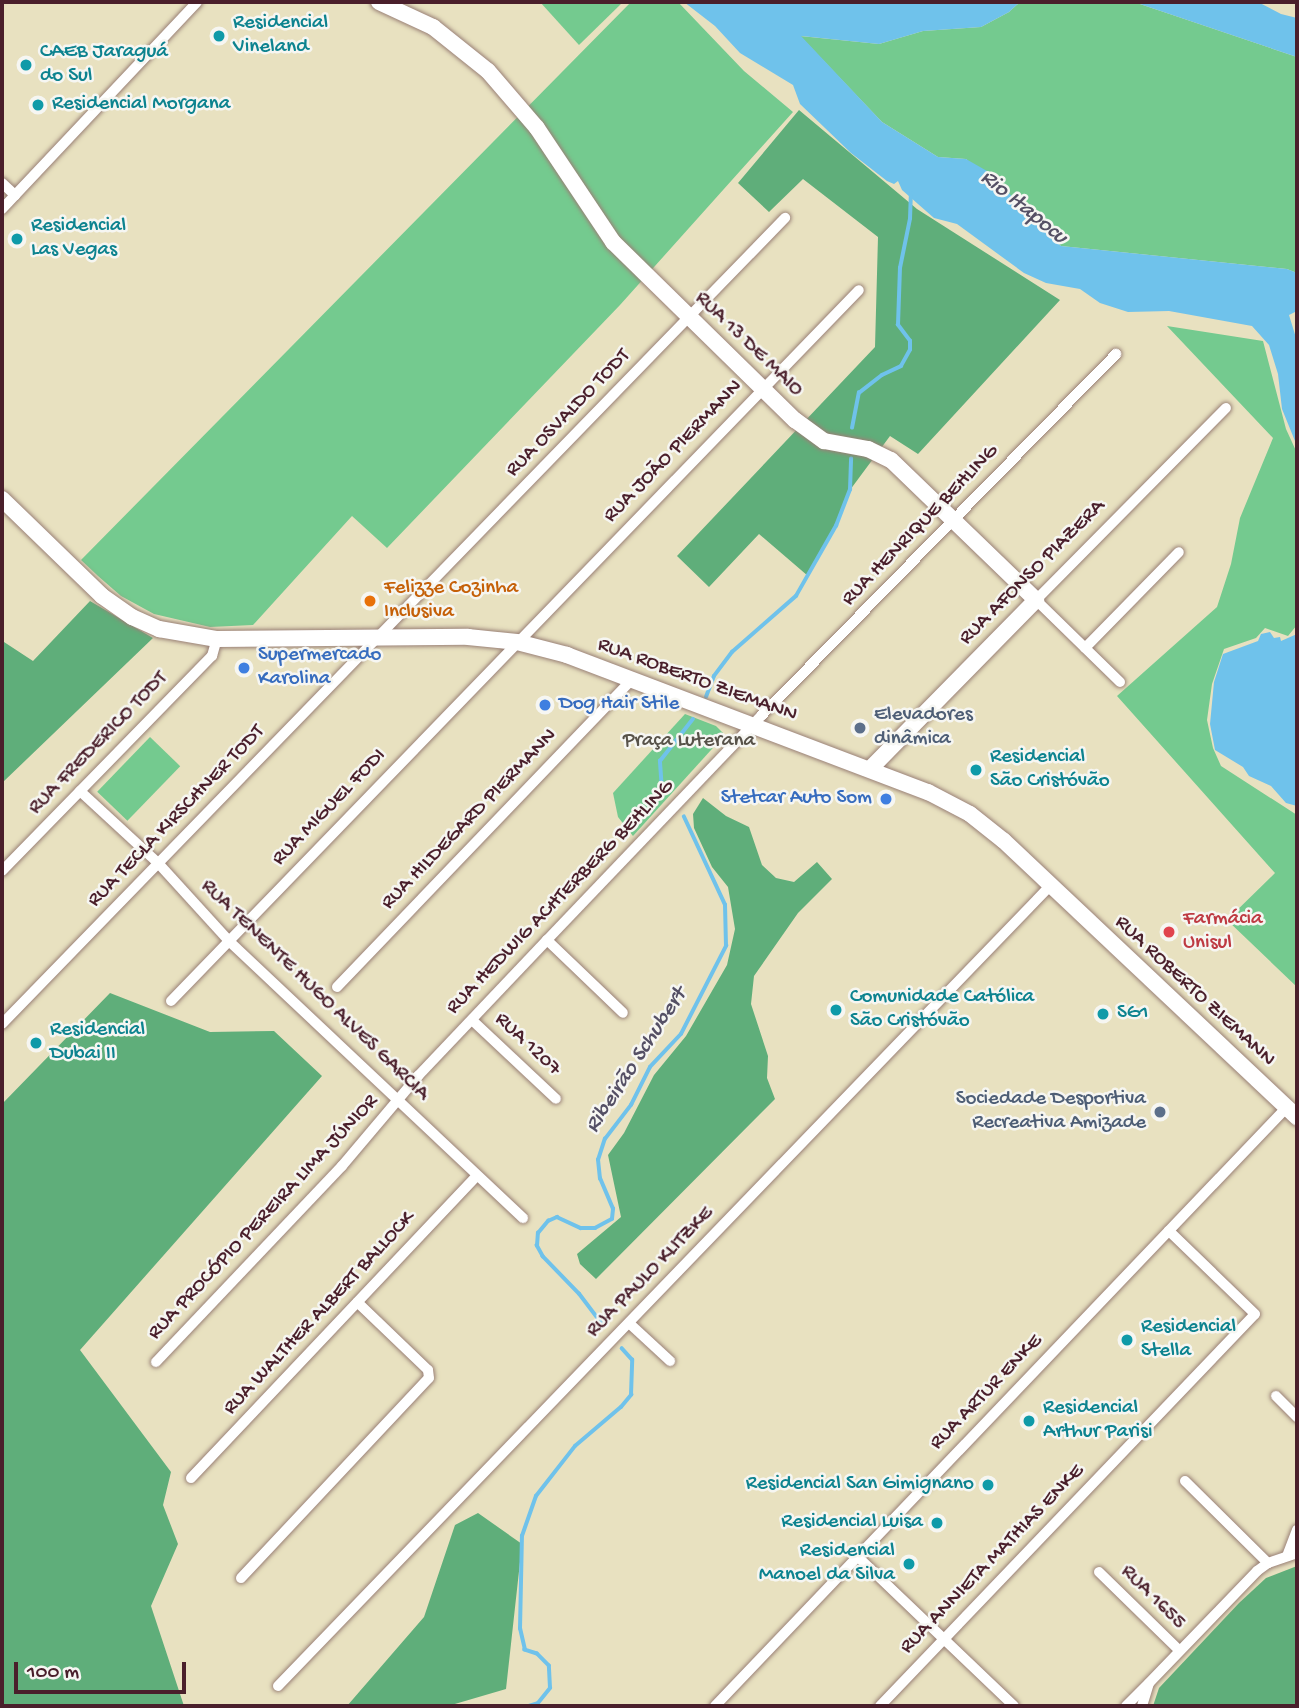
<!DOCTYPE html>
<meta charset="utf-8">
<style>
body{margin:0}
#map{position:relative;width:1299px;height:1708px;overflow:hidden;background:#e8e1c0;font-family:"Gochi Hand",sans-serif}
div>[style]{position:absolute}
[style*='--x']{left:calc(var(--x)*1px);top:calc(var(--y)*1px);width:calc(var(--w)*1px);rotate:calc(var(--a)*1deg)}
.green>*{inset:0;background:#74ca8f;transform-origin:0 0}
.forest>*{inset:0;background:#5fae7a}
.water>*{inset:0;background:#6fc2eb}
.stream>*{height:3.5px;margin:-1.75px;padding:0 1.75px;transform-origin:1.75px;border-radius:1.75px;background:#6fc2eb}
.roads{filter:drop-shadow(0 0 2px #998076) drop-shadow(0 0 2px #998076)}
.street>*{height:10px;margin:-5px;padding:0 5px;transform-origin:5px;border-radius:5px;background:#fff}
.secondary>*{height:16px;margin:-8px;padding:0 8px;transform-origin:8px;border-radius:8px;background:#fff}
.dots>*{width:19px;height:19px;translate:-50% -50%;box-sizing:border-box;border:4px solid #f6f6f2;border-radius:50%}
span{translate:-50% -50%;white-space:nowrap;text-align:center;line-height:1.15;-webkit-text-stroke:5px #f6f6f2;paint-order:stroke}
.culture-label{font-size:21px;color:#0d838f}
.left{translate:0 -50%;text-align:left}
.right{translate:-100% -50%;text-align:right}
.street-label{font-size:21px;color:#4a1f2b}
.food-label{font-size:21px;color:#c56008}
.shop-label{font-size:21px;color:#366cbe}
.service-label{font-size:21px;color:#4e5e75}
.park-label{font-size:21px;color:#575249}
.health-label{font-size:21px;color:#be3a42}
.water-label{font-size:23px;color:#555065;font-style:italic}
.frame{position:absolute;inset:0;border:4px solid #4a1f2b;pointer-events:none}
.scale{position:absolute;left:14px;top:1662px;width:172px;height:32px;box-sizing:border-box;border:4px solid #4a1f2b;border-top:0;padding-left:9px;font-size:21px;line-height:24px;white-space:nowrap;color:#4a1f2b;-webkit-text-stroke:5px #f6f6f2;paint-order:stroke}
</style>
<div id="map">
<div class="green">
<i style="clip-path:polygon(540px 2px,623px 2px,579px 45px)"></i>
<i style="clip-path:polygon(631px 2px,678px 2px,744px 71px,793px 112px,620px 305px,387px 548px,352px 516px,253px 625px,210px 627px,154px 614px,121px 596px,98px 576px,81px 560px)"></i>
<i style="clip-path:polygon(1020px 2px,1134px 2px,1297px 57px,1297px 273px,1287px 269px,1061px 246px,966px 159px,938px 157px,882px 122px,800px 36px,879px 44px,923px 31px,981px 27px,1009px 12px)"></i>
<i style="clip-path:polygon(1167px 326px,1263px 341px,1286px 429px,1297px 453px,1297px 625px,1288px 636px,1265px 628px,1256px 638px,1224px 649px,1212px 684px,1207px 720px,1213px 748px,1221px 766px,1297px 815px,1297px 987px,1227px 920px,1275px 873px,1117px 696px,1217px 607px,1231px 564px,1240px 518px,1273px 438px)"></i>
<i style="clip-path:polygon(685px 714px,716px 726px,723px 733px,721px 739px,633px 836px,618px 817px,613px 793px)"></i>
<i style="left:150px;top:737px;width:42px;height:76px;rotate:44deg"></i>
</div>
<div class="forest">
<i style="clip-path:polygon(799px 110px,917px 209px,1060px 300px,918px 454px,890px 436px,850px 490px,836px 526px,808px 576px,759px 534px,709px 587px,677px 556px,875px 347px,878px 237px,803px 179px,769px 212px,738px 183px)"></i>
<i style="clip-path:polygon(90px 601px,153px 638px,2px 783px,2px 644px,4px 642px,33px 661px)"></i>
<i style="clip-path:polygon(703px 798px,726px 816px,749px 827px,762px 865px,776px 878px,794px 882px,817px 862px,832px 879px,798px 913px,754px 976px,751px 1004px,768px 1056px,767px 1078px,775px 1099px,596px 1279px,580px 1264px,577px 1254px,621px 1217px,608px 1155px,624px 1133px,654px 1075px,686px 1036px,727px 965px,735px 929px,728px 887px,712px 867px,694px 828px,693px 814px)"></i>
<i style="clip-path:polygon(110px 993px,210px 1032px,274px 1031px,322px 1076px,80px 1350px,171px 1472px,163px 1505px,178px 1544px,151px 1606px,184px 1706px,2px 1706px,2px 1104px)"></i>
<i style="clip-path:polygon(478px 1513px,522px 1544px,506px 1689px,448px 1706px,347px 1706px,424px 1617px,455px 1525px)"></i>
<i style="clip-path:polygon(1297px 1566px,1297px 1706px,1153px 1706px,1159px 1688px,1239px 1603px,1266px 1578px)"></i>
</div>
<div class="water">
<i style="clip-path:polygon(684px 2px,1020px 2px,1009px 12px,981px 27px,923px 31px,879px 44px,801px 36px,882px 122px,938px 157px,966px 159px,994px 175px,1028px 216px,1061px 246px,1287px 269px,1297px 273px,1297px 311px,1289px 315px,1297px 341px,1297px 446px,1282px 409px,1278px 374px,1269px 345px,1252px 326px,1169px 311px,1128px 312px,1100px 303px,1080px 289px,1046px 283px,1024px 273px,957px 224px,934px 218px,902px 190px,898px 181px,894px 184px,887px 181px,851px 153px,800px 104px,793px 85px,740px 53px,715px 26px)"></i>
<i style="clip-path:polygon(1134px 2px,1258px 2px,1281px 14px,1297px 18px,1297px 57px)"></i>
<i style="clip-path:polygon(1270px 632px,1274px 638px,1280px 637px,1281px 641px,1297px 634px,1297px 806px,1286px 803px,1271px 786px,1249px 776px,1243px 767px,1215px 750px,1210px 724px,1214px 682px,1223px 654px,1258px 641px,1261px 634px)"></i>
</div>
<div class="stream">
<i style="--x:852;--y:428;--w:36;--a:-79"></i>
<i style="--x:859;--y:393;--w:29;--a:-38"></i>
<i style="--x:882;--y:375;--w:21;--a:-25"></i>
<i style="--x:901;--y:366;--w:18;--a:-61"></i>
<i style="--x:910;--y:350;--w:9;--a:-90"></i>
<i style="--x:910;--y:341;--w:20;--a:-127"></i>
<i style="--x:898;--y:325;--w:57;--a:-88"></i>
<i style="--x:900;--y:268;--w:50;--a:-78.5"></i>
<i style="--x:910;--y:219;--w:25;--a:-88"></i>
<i style="--x:706;--y:697;--w:22;--a:-69"></i>
<i style="--x:714;--y:676;--w:30;--a:-53"></i>
<i style="--x:732;--y:652;--w:85;--a:-41.2"></i>
<i style="--x:796;--y:596;--w:81;--a:-60.3"></i>
<i style="--x:836;--y:526;--w:39;--a:-69"></i>
<i style="--x:850;--y:490;--w:31;--a:-88"></i>
<i style="--x:662;--y:791;--w:30;--a:-94"></i>
<i style="--x:660;--y:761;--w:53;--a:-51.8"></i>
<i style="--x:604;--y:1327;--w:41;--a:-127.1"></i>
<i style="--x:579;--y:1294;--w:52;--a:-134.2"></i>
<i style="--x:543;--y:1257;--w:13;--a:-119"></i>
<i style="--x:537;--y:1246;--w:13;--a:-86"></i>
<i style="--x:538;--y:1233;--w:16;--a:-50"></i>
<i style="--x:548;--y:1221;--w:10;--a:-24"></i>
<i style="--x:557;--y:1217;--w:26;--a:25"></i>
<i style="--x:581;--y:1228;--w:14;--a:0"></i>
<i style="--x:595;--y:1228;--w:19;--a:-28"></i>
<i style="--x:612;--y:1219;--w:10;--a:-84"></i>
<i style="--x:613;--y:1209;--w:33;--a:-113"></i>
<i style="--x:600;--y:1179;--w:19;--a:-96"></i>
<i style="--x:598;--y:1160;--w:22;--a:-72"></i>
<i style="--x:605;--y:1139;--w:43;--a:-52.6"></i>
<i style="--x:631;--y:1105;--w:42;--a:-63.4"></i>
<i style="--x:650;--y:1067;--w:45;--a:-46.8"></i>
<i style="--x:681;--y:1034;--w:99;--a:-62.9"></i>
<i style="--x:726;--y:946;--w:41;--a:-91.4"></i>
<i style="--x:725;--y:905;--w:97;--a:-115"></i>
<i style="--x:529;--y:1706;--w:9;--a:-18"></i>
<i style="--x:538;--y:1703;--w:19;--a:-51"></i>
<i style="--x:550;--y:1688;--w:22;--a:-93"></i>
<i style="--x:549;--y:1666;--w:17;--a:-135"></i>
<i style="--x:537;--y:1654;--w:13;--a:-162"></i>
<i style="--x:525;--y:1650;--w:22;--a:-103"></i>
<i style="--x:520;--y:1629;--w:93;--a:-88.8"></i>
<i style="--x:522;--y:1536;--w:42;--a:-70.7"></i>
<i style="--x:536;--y:1496;--w:63;--a:-52"></i>
<i style="--x:575;--y:1446;--w:60;--a:-40.3"></i>
<i style="--x:621;--y:1407;--w:16;--a:-50"></i>
<i style="--x:631;--y:1395;--w:35;--a:-88"></i>
<i style="--x:632;--y:1360;--w:15;--a:-132"></i>
</div>
<div class="roads">
<div class="street">
<i style="--x:2;--y:183;--w:18;--a:43"></i>
<i style="--x:2;--y:209;--w:284;--a:-46.7"></i>
<i style="--x:1085;--y:648;--w:134;--a:-45.6"></i>
<i style="--x:1120;--y:682;--w:117;--a:-135.7"></i>
<i style="--x:1036;--y:600;--w:270;--a:-45.3"></i>
<i style="--x:80;--y:791;--w:108;--a:42.7"></i>
<i style="--x:159;--y:864;--w:104;--a:47.7"></i>
<i style="--x:229;--y:941;--w:404;--a:43.3"></i>
<i style="--x:2;--y:871;--w:301;--a:-45.7"></i>
<i style="--x:212;--y:656;--w:18;--a:-74"></i>
<i style="--x:547;--y:940;--w:105;--a:43.8"></i>
<i style="--x:337;--y:987;--w:425;--a:-46.2"></i>
<i style="--x:171;--y:1001;--w:989;--a:-45.94"></i>
<i style="--x:472;--y:1020;--w:115;--a:43.2"></i>
<i style="--x:2;--y:1024;--w:1124;--a:-45.83"></i>
<i style="--x:629;--y:1323;--w:56;--a:42.8"></i>
<i style="--x:156;--y:1362;--w:270;--a:-46.5"></i>
<i style="--x:342;--y:1166;--w:118;--a:-49.8"></i>
<i style="--x:418;--y:1076;--w:187;--a:-46.5"></i>
<i style="--x:547;--y:940;--w:311;--a:-46.3"></i>
<i style="--x:762;--y:715;--w:506;--a:-45.56"></i>
<i style="--x:1276;--y:1396;--w:30;--a:45"></i>
<i style="--x:191;--y:1478;--w:416;--a:-46.6"></i>
<i style="--x:1185;--y:1481;--w:117;--a:44.7"></i>
<i style="--x:857;--y:1556;--w:217;--a:43.7"></i>
<i style="--x:1287;--y:1556;--w:28;--a:-69"></i>
<i style="--x:1099;--y:1572;--w:112;--a:44.3"></i>
<i style="--x:241;--y:1578;--w:274;--a:-46.8"></i>
<i style="--x:429;--y:1378;--w:8;--a:-97"></i>
<i style="--x:428;--y:1370;--w:98;--a:-136.2"></i>
<i style="--x:278;--y:1686;--w:1112;--a:-46.02"></i>
<i style="--x:715;--y:1706;--w:828;--a:-46.32"></i>
<i style="--x:880;--y:1706;--w:542;--a:-46.27"></i>
<i style="--x:1255;--y:1314;--w:120;--a:-136"></i>
<i style="--x:1126;--y:1706;--w:30;--a:-45"></i>
<i style="--x:1142;--y:1706;--w:24;--a:-73"></i>
<i style="--x:1149;--y:1683;--w:156;--a:-46"></i>
<i style="--x:1257;--y:1571;--w:14;--a:-36"></i>
<i style="--x:1268;--y:1563;--w:31;--a:-19"></i>
</div>
<div class="secondary">
<i style="--x:379;--y:2;--w:60;--a:24.8"></i>
<i style="--x:433;--y:27;--w:70;--a:38.7"></i>
<i style="--x:488;--y:71;--w:75;--a:49.3"></i>
<i style="--x:537;--y:128;--w:137;--a:56.3"></i>
<i style="--x:613;--y:242;--w:255;--a:44.4"></i>
<i style="--x:795;--y:420;--w:36;--a:36"></i>
<i style="--x:824;--y:441;--w:45;--a:10.3"></i>
<i style="--x:868;--y:449;--w:25;--a:26"></i>
<i style="--x:891;--y:460;--w:202;--a:44"></i>
<i style="--x:1036;--y:600;--w:237;--a:134.5"></i>
<i style="--x:2;--y:499;--w:139;--a:44.1"></i>
<i style="--x:102;--y:596;--w:37;--a:35"></i>
<i style="--x:132;--y:617;--w:30;--a:24"></i>
<i style="--x:159;--y:629;--w:59;--a:9.8"></i>
<i style="--x:217;--y:639;--w:251;--a:-0.5"></i>
<i style="--x:468;--y:637;--w:49;--a:5.8"></i>
<i style="--x:517;--y:642;--w:52;--a:14.6"></i>
<i style="--x:567;--y:655;--w:386;--a:20.8"></i>
<i style="--x:928;--y:792;--w:47;--a:27.6"></i>
<i style="--x:970;--y:814;--w:43;--a:38.5"></i>
<i style="--x:1004;--y:841;--w:403;--a:43.3"></i>
</div>
</div>
<div class="dots">
<i style="left:219px;top:36px;background:#0f9aa8"></i>
<i style="left:26px;top:65px;background:#0f9aa8"></i>
<i style="left:38px;top:105px;background:#0f9aa8"></i>
<i style="left:17px;top:239px;background:#0f9aa8"></i>
<i style="left:370px;top:601px;background:#e8710a"></i>
<i style="left:244px;top:668px;background:#3f7fe0"></i>
<i style="left:545px;top:705px;background:#3f7fe0"></i>
<i style="left:860px;top:728px;background:#5c6f8a"></i>
<i style="left:976px;top:770px;background:#0f9aa8"></i>
<i style="left:886px;top:799px;background:#3f7fe0"></i>
<i style="left:1169px;top:932px;background:#e0444e"></i>
<i style="left:836px;top:1010px;background:#0f9aa8"></i>
<i style="left:1103px;top:1014px;background:#0f9aa8"></i>
<i style="left:36px;top:1043px;background:#0f9aa8"></i>
<i style="left:1160px;top:1112px;background:#5c6f8a"></i>
<i style="left:1127px;top:1340px;background:#0f9aa8"></i>
<i style="left:1029px;top:1421px;background:#0f9aa8"></i>
<i style="left:988px;top:1485px;background:#0f9aa8"></i>
<i style="left:937px;top:1523px;background:#0f9aa8"></i>
<i style="left:909px;top:1564px;background:#0f9aa8"></i>
</div>
<div class="culture-label">
<span class="left" style="left:233px;top:36px">Residencial<br>Vineland</span>
<span class="left" style="left:40px;top:65px">CAEB Jaraguá<br>do Sul</span>
<span class="left" style="left:52px;top:105px">Residencial Morgana</span>
<span class="left" style="left:31px;top:239px">Residencial<br>Las Vegas</span>
<span class="left" style="left:990px;top:770px">Residencial<br>São Cristóvão</span>
<span class="left" style="left:850px;top:1010px">Comunidade Católica<br>São Cristóvão</span>
<span class="left" style="left:1117px;top:1014px">SG1</span>
<span class="left" style="left:50px;top:1043px">Residencial<br>Dubai II</span>
<span class="left" style="left:1141px;top:1340px">Residencial<br>Stella</span>
<span class="left" style="left:1043px;top:1421px">Residencial<br>Arthur Parisi</span>
<span class="right" style="left:974px;top:1485px">Residencial San Gimignano</span>
<span class="right" style="left:923px;top:1523px">Residencial Luisa</span>
<span class="right" style="left:895px;top:1564px">Residencial<br>Manoel da Silva</span>
</div>
<div class="street-label">
<span style="left:748px;top:345px;rotate:44deg">RUA 13 DE MAIO</span>
<span style="left:569px;top:414px;rotate:-46deg">RUA OSVALDO TODT</span>
<span style="left:674px;top:452px;rotate:-46deg">RUA JOÃO PIERMANN</span>
<span style="left:921px;top:526px;rotate:-46deg">RUA HENRIQUE BEHLING</span>
<span style="left:1033px;top:573px;rotate:-45deg">RUA AFONSO PIAZERA</span>
<span style="left:697px;top:681px;rotate:20deg">RUA ROBERTO ZIEMANN</span>
<span style="left:99px;top:744px;rotate:-46deg">RUA FREDERICO TODT</span>
<span style="left:330px;top:808px;rotate:-46deg">RUA MIGUEL FODI</span>
<span style="left:177px;top:817px;rotate:-46deg">RUA TECLA KIRSCHNER TODT</span>
<span style="left:470px;top:820px;rotate:-46deg">RUA HILDEGARD PIERMANN</span>
<span style="left:561px;top:898px;rotate:-46deg">RUA HEDWIG ACHTERBERG BEHLING</span>
<span style="left:314px;top:991px;rotate:44deg">RUA TENENTE HUGO ALVES GARCIA</span>
<span style="left:1194px;top:992px;rotate:43deg">RUA ROBERTO ZIEMANN</span>
<span style="left:527px;top:1045px;rotate:43deg">RUA 1207</span>
<span style="left:264px;top:1218px;rotate:-47deg">RUA PROCÓPIO PEREIRA LIMA JÚNIOR</span>
<span style="left:651px;top:1273px;rotate:-46deg">RUA PAULO KLITZKE</span>
<span style="left:320px;top:1314px;rotate:-47deg">RUA WALTHER ALBERT BALLOCK</span>
<span style="left:987px;top:1393px;rotate:-46deg">RUA ARTUR ENKE</span>
<span style="left:993px;top:1560px;rotate:-46deg">RUA ANNIETA MATHIAS ENKE</span>
<span style="left:1152px;top:1598px;rotate:45deg">RUA 1655</span>
</div>
<div class="food-label">
<span class="left" style="left:384px;top:601px">Felizze Cozinha<br>Inclusiva</span>
</div>
<div class="shop-label">
<span class="left" style="left:258px;top:668px">Supermercado<br>Karolina</span>
<span class="left" style="left:559px;top:705px">Dog Hair Stile</span>
<span class="right" style="left:872px;top:799px">Stetcar Auto Som</span>
</div>
<div class="service-label">
<span class="left" style="left:874px;top:728px">Elevadores<br>dinâmica</span>
<span class="right" style="left:1146px;top:1112px">Sociedade Desportiva<br>Recreativa Amizade</span>
</div>
<div class="park-label">
<span style="left:689px;top:742px">Praça Luterana</span>
</div>
<div class="health-label">
<span class="left" style="left:1183px;top:932px">Farmácia<br>Unisul</span>
</div>
<div class="water-label">
<span style="left:1023px;top:208px;rotate:39deg">Rio Itapocu</span>
<span style="left:637px;top:1061px;rotate:-57deg">Ribeirão Schubert</span>
</div>
<div class="frame"></div>
<div class="scale">100 m</div>
</div>
